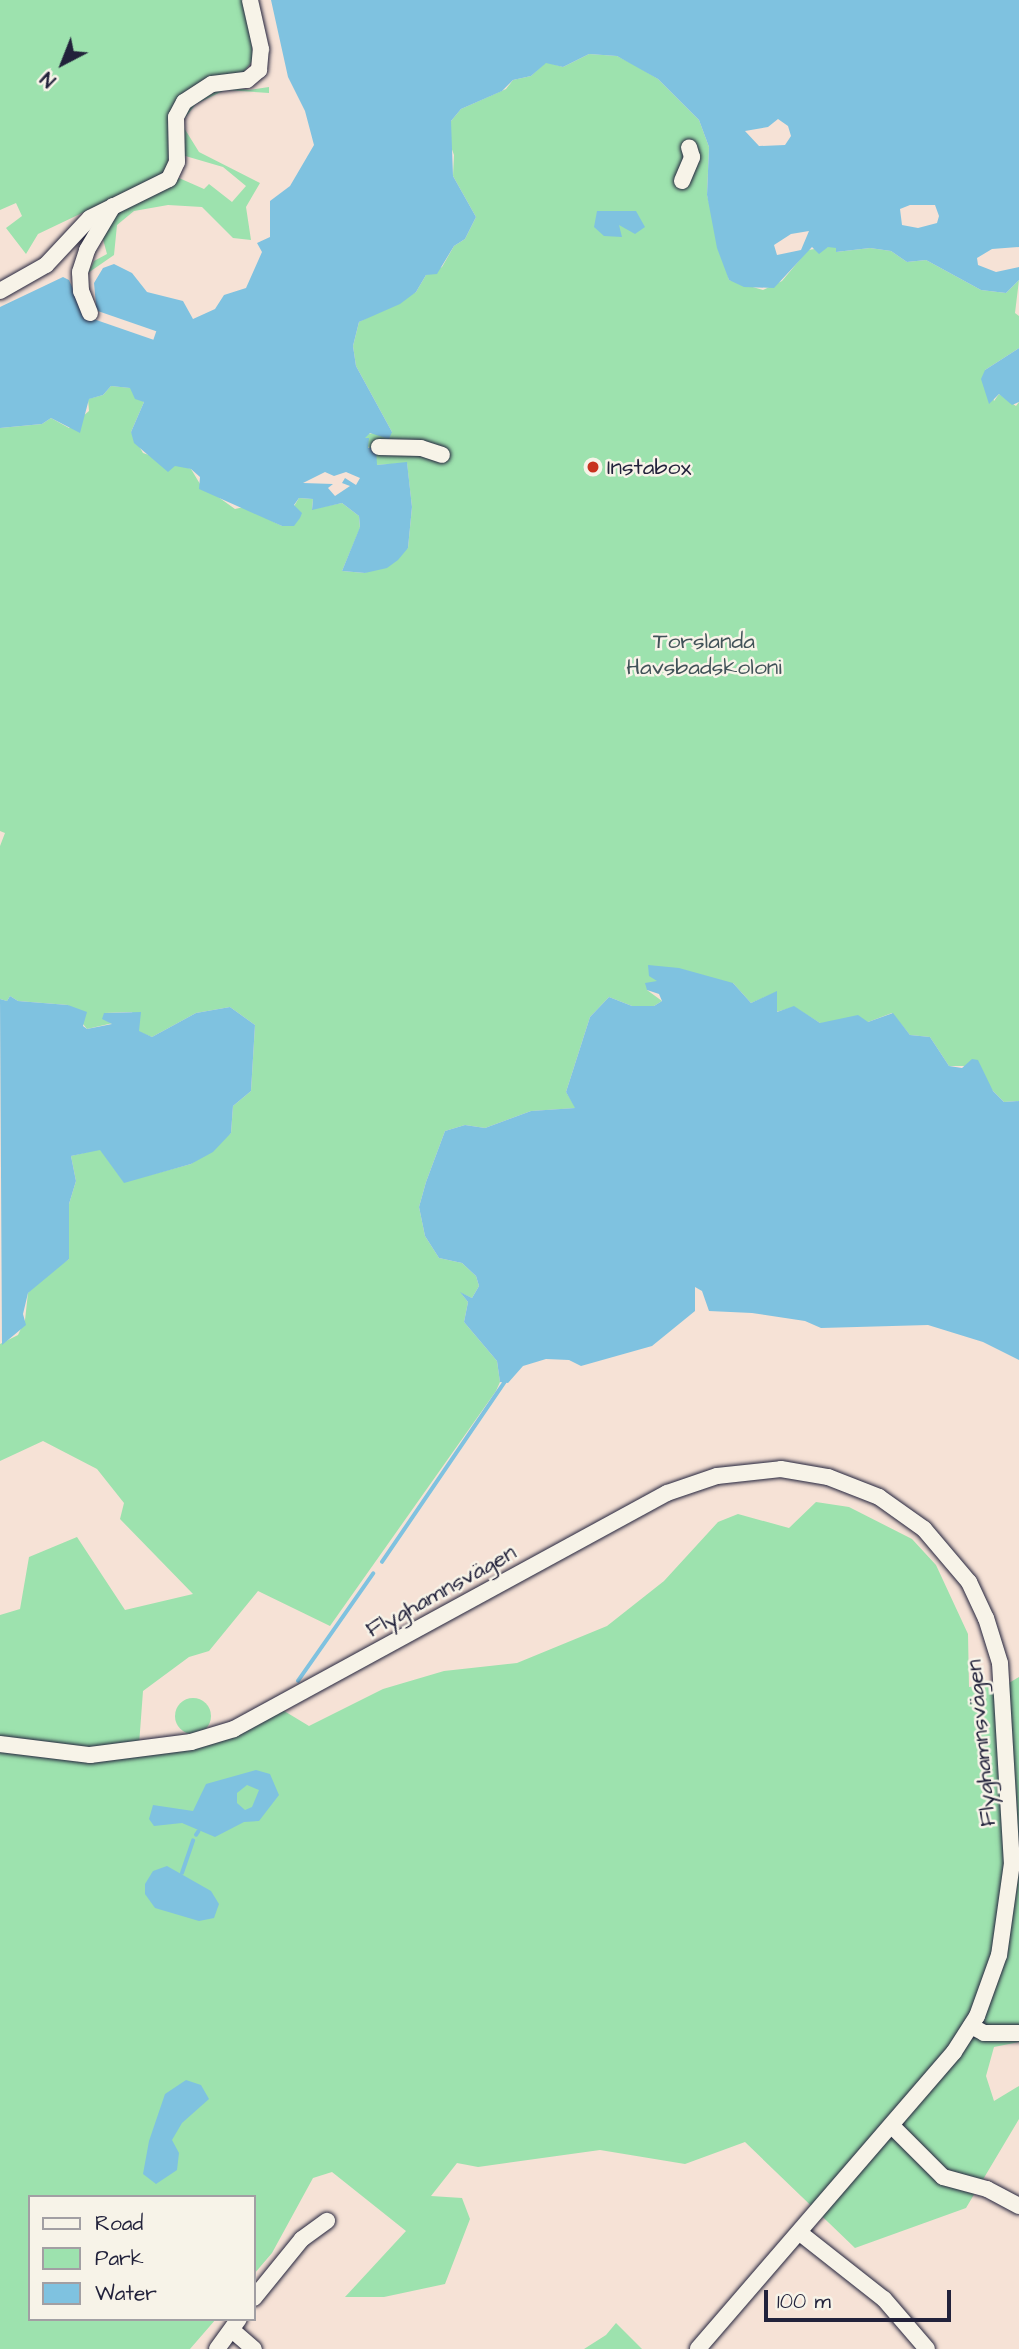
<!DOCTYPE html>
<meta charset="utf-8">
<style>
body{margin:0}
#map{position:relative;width:1019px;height:2349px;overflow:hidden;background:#f6e2d6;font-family:"Architects Daughter",sans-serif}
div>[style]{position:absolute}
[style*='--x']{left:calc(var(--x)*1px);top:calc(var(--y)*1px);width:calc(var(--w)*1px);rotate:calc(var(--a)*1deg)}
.green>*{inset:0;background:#9de2ae}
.round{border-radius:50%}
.water>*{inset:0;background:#7fc2e0}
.pier>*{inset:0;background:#f6e2d6;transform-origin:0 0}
.stream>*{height:3.5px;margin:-1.75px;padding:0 1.75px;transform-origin:1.75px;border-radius:1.75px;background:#7fc2e0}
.roads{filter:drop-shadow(0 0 2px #22223b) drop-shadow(0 0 2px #22223b)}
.minor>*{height:16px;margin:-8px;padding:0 8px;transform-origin:8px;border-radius:8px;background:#f7f3e8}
.dots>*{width:19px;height:19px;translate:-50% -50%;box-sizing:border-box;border:4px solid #f7f3e8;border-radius:50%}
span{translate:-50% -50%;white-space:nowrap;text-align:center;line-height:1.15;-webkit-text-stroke:5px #f7f3e8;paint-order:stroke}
.poi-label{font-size:23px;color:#22223b}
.left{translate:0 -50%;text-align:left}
.park-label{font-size:23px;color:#415258}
.street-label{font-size:23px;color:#22223b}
.legend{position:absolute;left:28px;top:2195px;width:228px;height:126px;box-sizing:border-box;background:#f7f3e8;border:2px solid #a29fa3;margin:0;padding:9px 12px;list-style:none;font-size:21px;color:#22223b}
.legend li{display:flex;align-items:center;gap:14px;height:35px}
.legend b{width:35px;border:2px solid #a29fa3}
.north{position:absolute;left:28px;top:28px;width:70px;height:70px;-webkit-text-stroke:5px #f7f3e8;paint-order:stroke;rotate:222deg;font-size:19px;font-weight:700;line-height:28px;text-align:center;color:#22223b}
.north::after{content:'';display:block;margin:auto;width:24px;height:32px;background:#22223b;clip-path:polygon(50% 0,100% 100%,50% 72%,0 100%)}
.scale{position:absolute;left:764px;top:2290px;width:187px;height:32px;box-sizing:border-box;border:4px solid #22223b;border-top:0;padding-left:9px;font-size:21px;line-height:24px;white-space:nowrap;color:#22223b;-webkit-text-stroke:5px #f7f3e8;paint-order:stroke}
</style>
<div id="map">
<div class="green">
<i style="clip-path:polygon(0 0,244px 0,254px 59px,243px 73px,179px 101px,166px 173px,38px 234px,26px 254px,6px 228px,22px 216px,16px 203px,0 210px)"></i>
<i style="clip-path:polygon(589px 54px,617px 56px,635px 65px,658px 79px,699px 120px,709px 147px,707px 195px,729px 280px,763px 290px,782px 281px,808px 250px,828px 247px,836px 247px,836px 252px,870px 248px,891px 251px,907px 262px,926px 260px,981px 290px,1006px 293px,1019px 280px,1015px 313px,1019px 316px,1019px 348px,985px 370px,994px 401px,999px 394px,1016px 406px,1019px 402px,1019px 1101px,1004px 1102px,968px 1066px,949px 1066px,930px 1037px,910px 1035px,892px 1013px,868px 1022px,820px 1023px,794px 1007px,776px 1012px,777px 992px,751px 1003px,733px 983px,658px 982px,647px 990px,662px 1001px,654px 1006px,632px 1006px,609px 997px,590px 1017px,566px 1092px,576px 1108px,531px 1111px,485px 1128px,465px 1125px,445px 1131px,426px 1182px,419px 1207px,425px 1236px,439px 1258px,462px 1263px,476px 1276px,479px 1286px,472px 1298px,461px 1293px,468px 1302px,464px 1322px,497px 1361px,500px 1382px,496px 1391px,330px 1626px,258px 1591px,209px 1651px,189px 1657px,143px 1691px,139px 1745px,227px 1726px,271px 1703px,309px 1726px,383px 1689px,444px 1671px,517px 1663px,607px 1626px,664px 1581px,718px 1522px,738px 1514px,789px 1528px,816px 1502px,849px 1507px,912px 1539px,936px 1565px,968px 1634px,969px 1687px,1009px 1683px,1019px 1677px,1019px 2042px,994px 2047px,986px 2076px,994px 2101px,1019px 2086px,1019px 2119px,966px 2208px,855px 2248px,745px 2142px,685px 2164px,600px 2150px,478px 2167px,457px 2163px,431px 2196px,462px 2198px,470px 2219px,445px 2284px,384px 2297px,345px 2297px,406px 2231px,332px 2172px,313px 2178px,272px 2253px,254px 2274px,254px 2197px,30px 2197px,30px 2319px,216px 2319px,190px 2349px,0 2349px,0 1615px,20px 1609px,29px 1557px,77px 1537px,125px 1610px,193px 1594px,120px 1519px,124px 1503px,97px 1469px,43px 1441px,0 1461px,0 1344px,18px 1335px,25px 1320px,28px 1293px,38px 1280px,69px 1259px,69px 1204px,76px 1181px,71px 1156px,100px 1149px,124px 1182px,191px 1164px,231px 1133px,233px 1106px,251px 1091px,255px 1025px,230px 1007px,196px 1013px,152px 1037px,139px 1032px,132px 1012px,104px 1013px,113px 1023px,87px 1029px,68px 1005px,18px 1001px,10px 996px,7px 1001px,0 999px,0 846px,5px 833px,0 831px,0 428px,42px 424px,51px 418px,69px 428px,89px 411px,88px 399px,103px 395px,111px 386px,131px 388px,144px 402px,131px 432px,143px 453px,191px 469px,200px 484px,235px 509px,244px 507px,282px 526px,299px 498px,313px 499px,312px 509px,342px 503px,359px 516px,360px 528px,342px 571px,365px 573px,408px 548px,412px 507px,407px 463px,376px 465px,365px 439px,364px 434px,392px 432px,356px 366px,353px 346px,359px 322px,416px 292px,426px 275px,442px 267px,454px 246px,465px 239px,476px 217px,453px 176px,454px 155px,448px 138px,451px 121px,461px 109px,506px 89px,513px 80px,531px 76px,546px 62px,563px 67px)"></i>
<i style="clip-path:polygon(228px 86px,249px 90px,269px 87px,269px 93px,225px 90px,196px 104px,181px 123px,199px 152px,260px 183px,246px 207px,251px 240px,233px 238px,202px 207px,168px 205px,134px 211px,117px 225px,114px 255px,88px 273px,94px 261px,107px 254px,101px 232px,113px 213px,168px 188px,179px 178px,204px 189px,209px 184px,232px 202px,246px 186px,223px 167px,182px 155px,180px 117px,201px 94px)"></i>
<i class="round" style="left:175px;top:1698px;width:36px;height:36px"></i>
<i style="clip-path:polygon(616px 2323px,642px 2349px,584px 2349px,606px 2335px)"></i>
</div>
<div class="water">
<i style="clip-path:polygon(evenodd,271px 0,1019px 0,1019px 247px,992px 249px,977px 258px,978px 265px,996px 272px,1019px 267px,1019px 280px,1006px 293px,981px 290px,926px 260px,907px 262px,891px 251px,870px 248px,836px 252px,836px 248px,828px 247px,819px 254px,812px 247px,774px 288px,744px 287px,729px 280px,717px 248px,707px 195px,709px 147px,699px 120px,658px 79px,617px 56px,589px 54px,563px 67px,546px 63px,531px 76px,513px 80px,502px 91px,461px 109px,451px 121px,453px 176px,476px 217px,465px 239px,454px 246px,437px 274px,426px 275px,416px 292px,400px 304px,359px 322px,353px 346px,356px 366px,392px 432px,389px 439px,370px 433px,365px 438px,369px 438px,368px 448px,376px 447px,377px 465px,407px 462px,412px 507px,408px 548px,398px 560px,387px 568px,365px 573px,342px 571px,360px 527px,359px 516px,342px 503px,312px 510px,313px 499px,299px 498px,294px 505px,302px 513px,300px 518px,294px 526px,282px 526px,199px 489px,200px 477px,191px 469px,175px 466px,168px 472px,134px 443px,131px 432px,144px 402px,135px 399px,130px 388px,111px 386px,103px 395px,89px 399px,80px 433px,51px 418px,42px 424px,0 428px,0 307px,63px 277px,69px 280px,84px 313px,96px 305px,94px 283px,103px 268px,114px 264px,132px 273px,147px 292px,183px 301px,193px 319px,215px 309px,224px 295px,246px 288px,262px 252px,257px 243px,270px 237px,270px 201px,290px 186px,314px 145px,305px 111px,288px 77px,271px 0,778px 119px,788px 126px,791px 136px,785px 145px,759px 146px,745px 131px,768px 127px,778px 119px,271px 0,910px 205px,935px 205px,939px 216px,937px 223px,918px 228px,902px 225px,900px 209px,910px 205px,271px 0,809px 231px,801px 250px,777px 255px,774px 245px,791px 234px,809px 231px,271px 0,325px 472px,334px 476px,346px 472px,360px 478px,356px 485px,345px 478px,342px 483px,350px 486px,335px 496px,328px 488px,333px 484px,303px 483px,325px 472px)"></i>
<i style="clip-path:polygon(597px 211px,636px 211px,645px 227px,635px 234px,619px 225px,622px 237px,604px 236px,594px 227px)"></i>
<i style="clip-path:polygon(1019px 348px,1019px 402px,1012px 405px,999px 394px,989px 404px,981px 379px,985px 370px)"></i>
<i style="clip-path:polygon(648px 965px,679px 968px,733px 983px,751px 1003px,777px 991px,777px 1012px,794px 1006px,820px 1023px,858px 1015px,868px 1022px,893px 1013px,910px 1035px,930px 1037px,949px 1066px,962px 1068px,972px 1059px,978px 1060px,993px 1091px,1004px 1102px,1019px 1101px,1019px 1360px,983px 1342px,928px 1325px,821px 1328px,805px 1321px,752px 1313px,709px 1311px,702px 1291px,695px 1287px,695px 1311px,652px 1346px,581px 1366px,569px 1360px,546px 1359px,523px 1366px,508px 1383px,500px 1382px,497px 1361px,464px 1322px,468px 1302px,460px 1292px,472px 1298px,479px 1286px,476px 1276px,462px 1263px,439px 1258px,425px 1236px,419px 1207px,426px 1182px,445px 1131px,465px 1125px,485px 1128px,531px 1111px,575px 1108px,566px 1092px,590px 1017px,609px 997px,632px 1006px,654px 1006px,662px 1001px,659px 994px,647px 990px,645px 983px,657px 981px,649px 976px)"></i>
<i style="clip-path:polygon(10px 996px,18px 1001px,68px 1005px,87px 1012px,83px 1026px,87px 1029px,112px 1024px,102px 1019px,104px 1013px,141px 1012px,139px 1031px,152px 1037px,196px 1013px,230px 1007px,255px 1025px,251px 1091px,233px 1106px,231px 1133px,213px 1152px,191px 1164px,124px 1183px,100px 1150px,71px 1156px,76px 1181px,69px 1204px,69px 1259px,28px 1293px,23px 1314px,26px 1325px,2px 1345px,0 999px,7px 1001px)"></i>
<i style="clip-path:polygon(evenodd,256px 1770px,270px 1774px,279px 1795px,259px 1821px,244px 1822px,215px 1837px,182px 1823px,154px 1826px,149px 1819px,153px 1805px,193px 1811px,206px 1784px,256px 1770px,247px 1785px,259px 1790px,252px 1807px,245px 1810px,237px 1803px,237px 1793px,247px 1785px)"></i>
<i style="clip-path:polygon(167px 1866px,211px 1891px,219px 1904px,214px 1918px,199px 1921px,155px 1908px,145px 1894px,145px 1884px,153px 1871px)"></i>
<i style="clip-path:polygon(186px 2080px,201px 2085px,209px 2099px,182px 2123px,172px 2140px,179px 2153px,177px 2170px,156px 2184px,143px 2174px,149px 2141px,165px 2094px)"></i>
</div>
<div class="pier">
<i style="left:92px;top:309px;width:68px;height:9px;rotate:19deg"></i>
</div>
<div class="stream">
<i style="--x:382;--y:1562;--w:217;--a:-55.7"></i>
<i style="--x:298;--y:1681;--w:131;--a:-55"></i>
<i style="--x:196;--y:1835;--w:4;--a:-56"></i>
<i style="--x:182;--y:1873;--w:34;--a:-71"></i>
</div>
<div class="roads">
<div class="minor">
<i style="--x:682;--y:181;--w:26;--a:-67"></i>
<i style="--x:692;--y:157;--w:10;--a:-107"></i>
<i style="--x:0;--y:291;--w:53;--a:-29.5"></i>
<i style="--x:46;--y:265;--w:64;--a:-46.9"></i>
<i style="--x:90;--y:218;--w:88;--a:-26.3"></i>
<i style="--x:169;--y:179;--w:19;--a:-65"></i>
<i style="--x:177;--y:162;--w:45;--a:-91.3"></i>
<i style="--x:176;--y:117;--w:17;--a:-62"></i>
<i style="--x:184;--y:102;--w:33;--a:-33"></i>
<i style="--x:212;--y:84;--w:35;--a:-7"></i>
<i style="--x:247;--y:80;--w:16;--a:-40"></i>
<i style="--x:259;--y:70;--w:21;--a:-85"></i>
<i style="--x:261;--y:49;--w:50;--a:-102.7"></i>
<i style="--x:90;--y:313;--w:24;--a:-112"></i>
<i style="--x:81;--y:291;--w:19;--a:-93"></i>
<i style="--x:80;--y:272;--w:23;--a:-72"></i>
<i style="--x:87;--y:250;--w:51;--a:-59.4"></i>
<i style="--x:379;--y:447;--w:42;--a:1.4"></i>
<i style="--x:421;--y:448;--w:22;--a:18"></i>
<i style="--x:0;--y:1744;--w:91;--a:7"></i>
<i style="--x:90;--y:1755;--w:102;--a:-7.3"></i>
<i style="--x:191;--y:1742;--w:45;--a:-16.8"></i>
<i style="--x:234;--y:1729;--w:493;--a:-28.6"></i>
<i style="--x:667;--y:1493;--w:53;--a:-18.8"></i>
<i style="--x:717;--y:1476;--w:64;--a:-6.2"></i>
<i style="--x:781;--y:1469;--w:48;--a:9.7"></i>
<i style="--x:828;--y:1477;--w:55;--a:21.4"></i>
<i style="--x:879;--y:1497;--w:55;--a:35.4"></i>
<i style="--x:924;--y:1529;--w:70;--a:49.7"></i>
<i style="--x:969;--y:1582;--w:40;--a:65"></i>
<i style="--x:986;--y:1618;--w:47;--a:72.7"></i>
<i style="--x:1000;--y:1663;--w:200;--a:86.6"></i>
<i style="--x:1012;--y:1863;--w:93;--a:98"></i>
<i style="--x:999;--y:1955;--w:65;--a:109.8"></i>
<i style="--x:977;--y:2016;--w:43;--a:122.6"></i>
<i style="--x:954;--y:2052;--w:392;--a:130.8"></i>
<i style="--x:971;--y:2026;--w:15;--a:28"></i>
<i style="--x:984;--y:2033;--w:35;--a:0"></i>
<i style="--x:892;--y:2126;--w:72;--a:45"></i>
<i style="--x:943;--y:2177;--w:46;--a:15.3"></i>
<i style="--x:987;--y:2189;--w:36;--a:28"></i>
<i style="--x:800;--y:2233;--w:107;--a:38.2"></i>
<i style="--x:884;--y:2299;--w:66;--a:49.3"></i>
<i style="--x:254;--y:2298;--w:76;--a:-50.9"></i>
<i style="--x:302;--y:2239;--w:31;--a:-36"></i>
<i style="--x:232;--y:2330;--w:29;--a:41"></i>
<i style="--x:217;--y:2349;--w:37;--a:-54"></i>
</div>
</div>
<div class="dots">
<i style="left:593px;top:467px;background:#c8321e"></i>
</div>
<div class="poi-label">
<span class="left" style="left:607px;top:467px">Instabox</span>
</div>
<div class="park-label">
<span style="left:704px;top:654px">Torslanda<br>Havsbadskoloni</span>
</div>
<div class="street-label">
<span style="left:441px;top:1591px;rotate:-29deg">Flyghamnsvägen</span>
<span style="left:981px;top:1743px;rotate:-95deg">Flyghamnsvägen</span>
</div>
<ul class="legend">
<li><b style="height:9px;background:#f7f3e8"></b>Road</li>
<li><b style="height:19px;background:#9de2ae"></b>Park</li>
<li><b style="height:19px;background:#7fc2e0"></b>Water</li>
</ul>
<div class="north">N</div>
<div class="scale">100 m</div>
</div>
